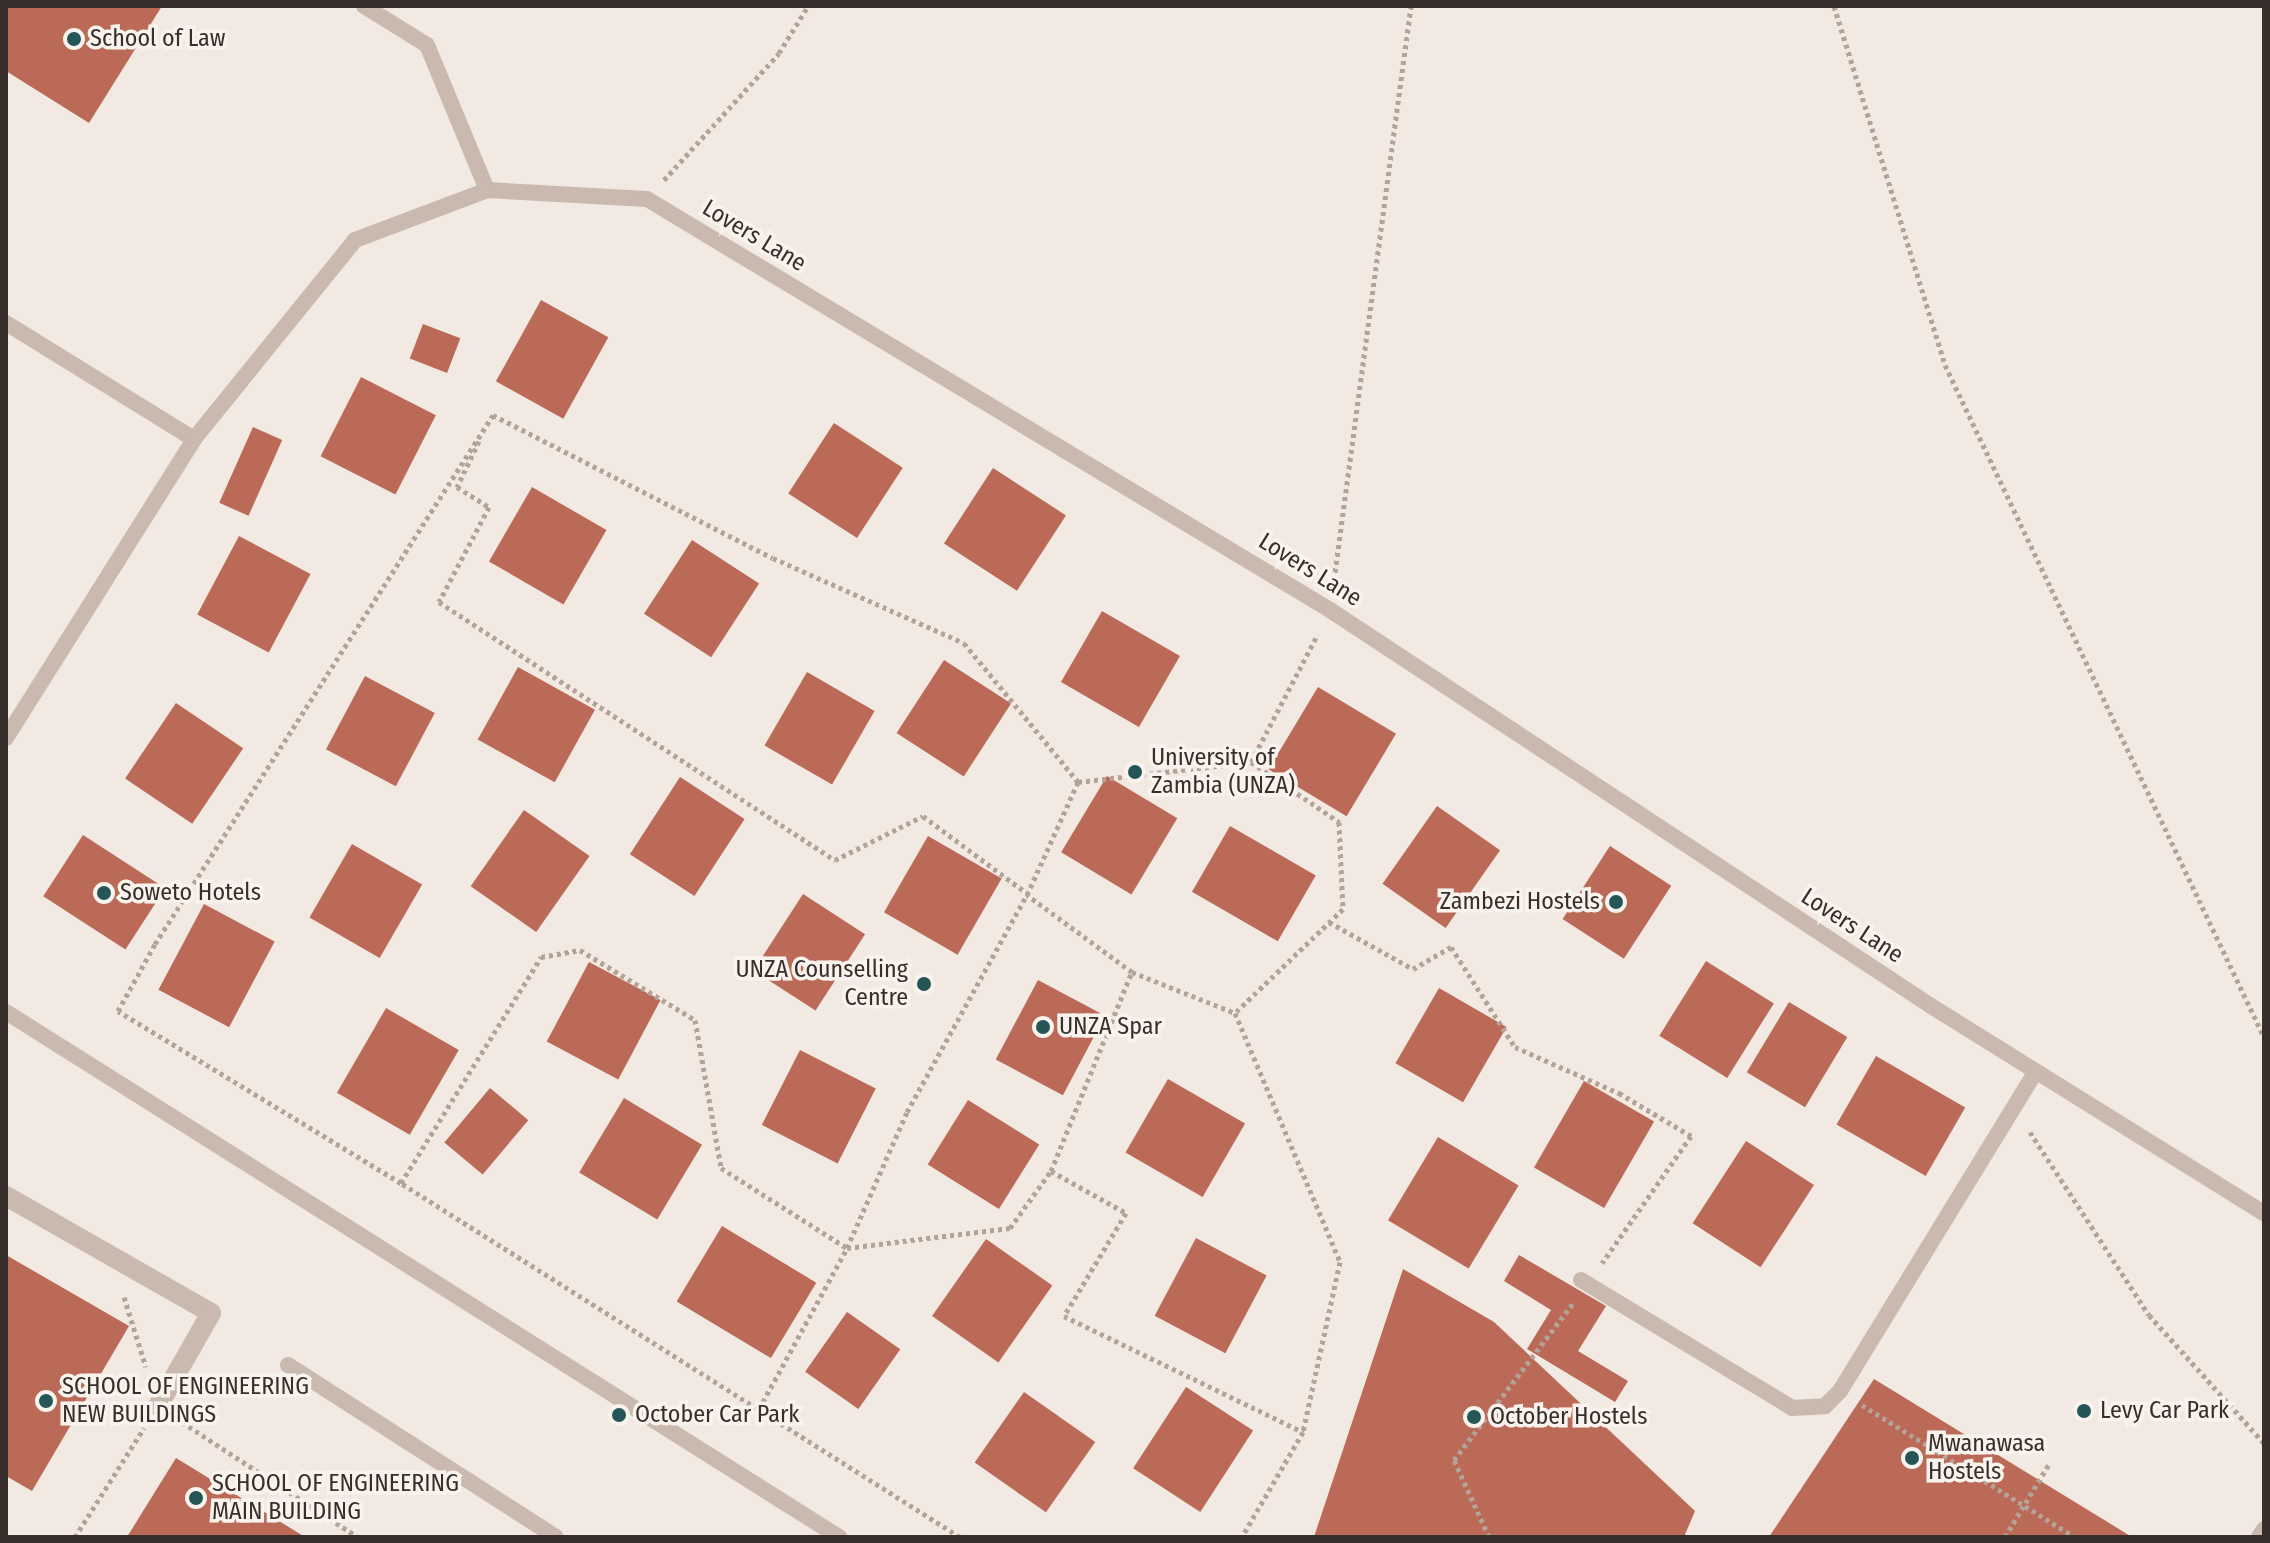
<!DOCTYPE html>
<style>
body{margin:0}
#map{position:relative;width:2270px;height:1543px;overflow:hidden;background:#f1e9e2;font-family:"Fira Sans Condensed",sans-serif}
div>[style]{position:absolute}
[style*='--x']{left:calc(var(--x)*1px);top:calc(var(--y)*1px);width:calc(var(--w)*1px);rotate:calc(var(--a)*1deg)}
.building>*{inset:0;background:#ba6a57;transform-origin:0 0}
.path>*{height:5px;margin-top:-2.5px;transform-origin:0;background:repeating-linear-gradient(90deg,#b4a398 0 4px,transparent 0 8px)}
.service>*{height:16px;margin:-8px;padding:0 8px;transform-origin:8px;border-radius:8px;background:#c9b9ae}
.minor>*{height:20px;margin:-10px;padding:0 10px;transform-origin:10px;border-radius:10px;background:#c9b9ae}
.dots>*{width:22px;height:22px;translate:-50% -50%;box-sizing:border-box;border:4px solid #f9f3ee;border-radius:50%}
span{translate:-50% -50%;white-space:nowrap;text-align:center;line-height:1.15;-webkit-text-stroke:7px #f9f3ee;paint-order:stroke}
.poi-label{font-size:24px;color:#382f2c}
.left{translate:0 -50%;text-align:left}
.right{translate:-100% -50%;text-align:right}
.street-label{font-size:24px;color:#382f2c}
.frame{position:absolute;inset:0;border:8px solid #382f2c;pointer-events:none}
</style>
<div id="map">
<div class="building">
<i style="clip-path:polygon(6px 6px,162px 6px,89px 123px,6px 71px)"></i>
<i style="left:541px;top:300px;width:77px;height:93px;rotate:29deg"></i>
<i style="left:423px;top:324px;width:40px;height:37px;rotate:21deg"></i>
<i style="left:361px;top:377px;width:84px;height:89px;rotate:27deg"></i>
<i style="left:834px;top:423px;width:82px;height:84px;rotate:33deg"></i>
<i style="left:253px;top:427px;width:32px;height:83px;rotate:24deg"></i>
<i style="left:993px;top:468px;width:87px;height:90px;rotate:33deg"></i>
<i style="left:532px;top:487px;width:86px;height:86px;rotate:30deg"></i>
<i style="left:239px;top:536px;width:81px;height:89px;rotate:28deg"></i>
<i style="left:692px;top:540px;width:80px;height:88px;rotate:33deg"></i>
<i style="left:1102px;top:611px;width:90px;height:82px;rotate:30deg"></i>
<i style="left:944px;top:660px;width:80px;height:87px;rotate:33deg"></i>
<i style="left:518px;top:667px;width:88px;height:83px;rotate:29deg"></i>
<i style="left:807px;top:672px;width:78px;height:85px;rotate:30deg"></i>
<i style="left:365px;top:676px;width:79px;height:83px;rotate:28deg"></i>
<i style="left:1318px;top:687px;width:91px;height:96px;rotate:31deg"></i>
<i style="left:176px;top:703px;width:81px;height:91px;rotate:34deg"></i>
<i style="left:1107px;top:776px;width:82px;height:89px;rotate:31deg"></i>
<i style="left:680px;top:777px;width:77px;height:92px;rotate:33deg"></i>
<i style="left:1437px;top:806px;width:77px;height:95px;rotate:35deg"></i>
<i style="left:524px;top:810px;width:80px;height:93px;rotate:35deg"></i>
<i style="left:1230px;top:826px;width:99px;height:76px;rotate:30deg"></i>
<i style="left:83px;top:835px;width:98px;height:73px;rotate:33deg"></i>
<i style="left:928px;top:836px;width:85px;height:88px;rotate:30deg"></i>
<i style="left:352px;top:844px;width:81px;height:85px;rotate:30deg"></i>
<i style="left:1610px;top:846px;width:73px;height:87px;rotate:33deg"></i>
<i style="left:803px;top:894px;width:74px;height:91px;rotate:33deg"></i>
<i style="left:204px;top:904px;width:80px;height:97px;rotate:28deg"></i>
<i style="left:1706px;top:961px;width:80px;height:88px;rotate:32deg"></i>
<i style="left:589px;top:962px;width:81px;height:90px;rotate:28deg"></i>
<i style="left:1038px;top:980px;width:76px;height:90px;rotate:28deg"></i>
<i style="left:1439px;top:988px;width:78px;height:87px;rotate:30deg"></i>
<i style="left:1789px;top:1002px;width:68px;height:82px;rotate:31deg"></i>
<i style="left:386px;top:1008px;width:84px;height:98px;rotate:30deg"></i>
<i style="left:800px;top:1050px;width:85px;height:84px;rotate:27deg"></i>
<i style="left:1876px;top:1056px;width:103px;height:79px;rotate:30deg"></i>
<i style="left:1168px;top:1079px;width:89px;height:85px;rotate:30deg"></i>
<i style="left:1584px;top:1081px;width:81px;height:100px;rotate:30deg"></i>
<i style="left:490px;top:1088px;width:50px;height:71px;rotate:40deg"></i>
<i style="left:624px;top:1098px;width:91px;height:87px;rotate:31deg"></i>
<i style="left:968px;top:1100px;width:84px;height:76px;rotate:32deg"></i>
<i style="left:1438px;top:1137px;width:94px;height:97px;rotate:31deg"></i>
<i style="left:1746px;top:1141px;width:81px;height:98px;rotate:33deg"></i>
<i style="left:722px;top:1226px;width:110px;height:88px;rotate:31deg"></i>
<i style="left:1196px;top:1238px;width:80px;height:88px;rotate:28deg"></i>
<i style="left:986px;top:1239px;width:81px;height:94px;rotate:35deg"></i>
<i style="clip-path:polygon(6px 1255px,129px 1326px,32px 1491px,6px 1476px)"></i>
<i style="clip-path:polygon(1519px 1255px,1606px 1306px,1578px 1351px,1628px 1381px,1615px 1402px,1527px 1349px,1551px 1310px,1504px 1281px)"></i>
<i style="clip-path:polygon(1403px 1269px,1494px 1322px,1695px 1511px,1684px 1537px,1314px 1537px)"></i>
<i style="left:847px;top:1312px;width:65px;height:73px;rotate:35deg"></i>
<i style="clip-path:polygon(1874px 1379px,2132px 1537px,1769px 1537px)"></i>
<i style="left:1186px;top:1387px;width:80px;height:97px;rotate:33deg"></i>
<i style="left:1024px;top:1392px;width:87px;height:86px;rotate:35deg"></i>
<i style="clip-path:polygon(176px 1458px,305px 1537px,127px 1537px)"></i>
</div>
<div class="path">
<i style="--x:1834;--y:6;--w:376;--a:72.8"></i>
<i style="--x:1945;--y:365;--w:744;--a:64.61"></i>
<i style="--x:664;--y:180;--w:171;--a:-47.8"></i>
<i style="--x:779;--y:53;--w:55;--a:-58.3"></i>
<i style="--x:479;--y:441;--w:51;--a:115.6"></i>
<i style="--x:457;--y:487;--w:38;--a:32"></i>
<i style="--x:489;--y:507;--w:107;--a:117.8"></i>
<i style="--x:439;--y:602;--w:473;--a:33.1"></i>
<i style="--x:835;--y:860;--w:98;--a:-26.6"></i>
<i style="--x:923;--y:816;--w:131;--a:36.6"></i>
<i style="--x:1334;--y:580;--w:579;--a:-82.36"></i>
<i style="--x:1251;--y:762;--w:107;--a:34.3"></i>
<i style="--x:1339;--y:822;--w:87;--a:87.4"></i>
<i style="--x:1343;--y:909;--w:150;--a:136.1"></i>
<i style="--x:1235;--y:1013;--w:270;--a:67.1"></i>
<i style="--x:1340;--y:1262;--w:173;--a:102.3"></i>
<i style="--x:1329;--y:922;--w:96;--a:29.2"></i>
<i style="--x:1413;--y:969;--w:44;--a:-30.1"></i>
<i style="--x:1451;--y:947;--w:119;--a:57.4"></i>
<i style="--x:1515;--y:1047;--w:114;--a:23.9"></i>
<i style="--x:1619;--y:1093;--w:84;--a:30.8"></i>
<i style="--x:1691;--y:1136;--w:155;--a:125"></i>
<i style="--x:1132;--y:972;--w:111;--a:21.7"></i>
<i style="--x:2030;--y:1132;--w:218;--a:57"></i>
<i style="--x:2149;--y:1315;--w:172;--a:48.1"></i>
<i style="--x:1051;--y:1171;--w:215;--a:-67.9"></i>
<i style="--x:1132;--y:972;--w:130;--a:-143.7"></i>
<i style="--x:1027;--y:895;--w:124;--a:-65.7"></i>
<i style="--x:1078;--y:782;--w:174;--a:-6.6"></i>
<i style="--x:1251;--y:762;--w:144;--a:-62.4"></i>
<i style="--x:401;--y:1183;--w:266;--a:-58.2"></i>
<i style="--x:541;--y:957;--w:40;--a:-10"></i>
<i style="--x:580;--y:950;--w:135;--a:31.3"></i>
<i style="--x:695;--y:1020;--w:150;--a:80"></i>
<i style="--x:721;--y:1168;--w:149;--a:32.4"></i>
<i style="--x:847;--y:1248;--w:149;--a:-66.2"></i>
<i style="--x:907;--y:1112;--w:248;--a:-61.1"></i>
<i style="--x:124;--y:1297;--w:73;--a:72.6"></i>
<i style="--x:1862;--y:1405;--w:251;--a:31.8"></i>
<i style="--x:759;--y:1409;--w:183;--a:-61.3"></i>
<i style="--x:847;--y:1248;--w:164;--a:-7"></i>
<i style="--x:1010;--y:1228;--w:70;--a:-54.3"></i>
<i style="--x:1051;--y:1171;--w:86;--a:29.2"></i>
<i style="--x:1126;--y:1213;--w:120;--a:121"></i>
<i style="--x:1064;--y:1316;--w:266;--a:25.9"></i>
<i style="--x:1303;--y:1432;--w:121;--a:120.2"></i>
<i style="--x:182;--y:1422;--w:210;--a:33.2"></i>
<i style="--x:75;--y:1537;--w:129;--a:-57.7"></i>
<i style="--x:960;--y:1537;--w:662;--a:-147.65"></i>
<i style="--x:401;--y:1183;--w:331;--a:-148.7"></i>
<i style="--x:118;--y:1011;--w:77;--a:-61.1"></i>
<i style="--x:155;--y:944;--w:628;--a:-57.42"></i>
<i style="--x:493;--y:415;--w:314;--a:27.1"></i>
<i style="--x:773;--y:558;--w:209;--a:24"></i>
<i style="--x:964;--y:643;--w:180;--a:50.6"></i>
<i style="--x:1489;--y:1537;--w:85;--a:-114.4"></i>
<i style="--x:1454;--y:1460;--w:197;--a:-52.8"></i>
<i style="--x:2005;--y:1537;--w:85;--a:-58.9"></i>
</div>
<div class="service">
<i style="--x:364;--y:6;--w:74;--a:31.8"></i>
<i style="--x:427;--y:45;--w:157;--a:67.5"></i>
<i style="--x:487;--y:190;--w:160;--a:3.2"></i>
<i style="--x:647;--y:199;--w:797;--a:31.04"></i>
<i style="--x:1330;--y:610;--w:720;--a:33.38"></i>
<i style="--x:1931;--y:1006;--w:392;--a:31.9"></i>
<i style="--x:6;--y:323;--w:221;--a:31.7"></i>
<i style="--x:6;--y:738;--w:353;--a:-57.8"></i>
<i style="--x:194;--y:439;--w:256;--a:-51"></i>
<i style="--x:355;--y:240;--w:141;--a:-20.7"></i>
<i style="--x:6;--y:1012;--w:985;--a:32.22"></i>
<i style="--x:1581;--y:1280;--w:247;--a:31.2"></i>
<i style="--x:1792;--y:1408;--w:33;--a:-3"></i>
<i style="--x:1825;--y:1406;--w:21;--a:-45"></i>
<i style="--x:1840;--y:1391;--w:375;--a:-58.5"></i>
<i style="--x:288;--y:1365;--w:318;--a:32.7"></i>
<i style="--x:2259;--y:1537;--w:9;--a:-58"></i>
</div>
<div class="minor">
<i style="--x:6;--y:1196;--w:236;--a:29.7"></i>
<i style="--x:211;--y:1313;--w:107;--a:119.7"></i>
</div>
<div class="dots">
<i style="left:74px;top:39px;background:#255556"></i>
<i style="left:1135px;top:772px;background:#255556"></i>
<i style="left:104px;top:893px;background:#255556"></i>
<i style="left:1616px;top:902px;background:#255556"></i>
<i style="left:924px;top:984px;background:#255556"></i>
<i style="left:1043px;top:1027px;background:#255556"></i>
<i style="left:46px;top:1401px;background:#255556"></i>
<i style="left:2084px;top:1411px;background:#255556"></i>
<i style="left:619px;top:1415px;background:#255556"></i>
<i style="left:1474px;top:1417px;background:#255556"></i>
<i style="left:1912px;top:1458px;background:#255556"></i>
<i style="left:196px;top:1498px;background:#255556"></i>
</div>
<div class="poi-label">
<span class="left" style="left:90px;top:39px">School of Law</span>
<span class="left" style="left:1151px;top:772px">University of<br>Zambia (UNZA)</span>
<span class="left" style="left:120px;top:893px">Soweto Hotels</span>
<span class="right" style="left:1600px;top:902px">Zambezi Hostels</span>
<span class="right" style="left:908px;top:984px">UNZA Counselling<br>Centre</span>
<span class="left" style="left:1059px;top:1027px">UNZA Spar</span>
<span class="left" style="left:62px;top:1401px">SCHOOL OF ENGINEERING<br>NEW BUILDINGS</span>
<span class="left" style="left:2100px;top:1411px">Levy Car Park</span>
<span class="left" style="left:635px;top:1415px">October Car Park</span>
<span class="left" style="left:1490px;top:1417px">October Hostels</span>
<span class="left" style="left:1928px;top:1458px">Mwanawasa<br>Hostels</span>
<span class="left" style="left:212px;top:1498px">SCHOOL OF ENGINEERING<br>MAIN BUILDING</span>
</div>
<div class="street-label">
<span style="left:754px;top:236px;rotate:31deg">Lovers Lane</span>
<span style="left:1310px;top:570px;rotate:32deg">Lovers Lane</span>
<span style="left:1852px;top:926px;rotate:33deg">Lovers Lane</span>
</div>
<div class="frame"></div>
</div>
